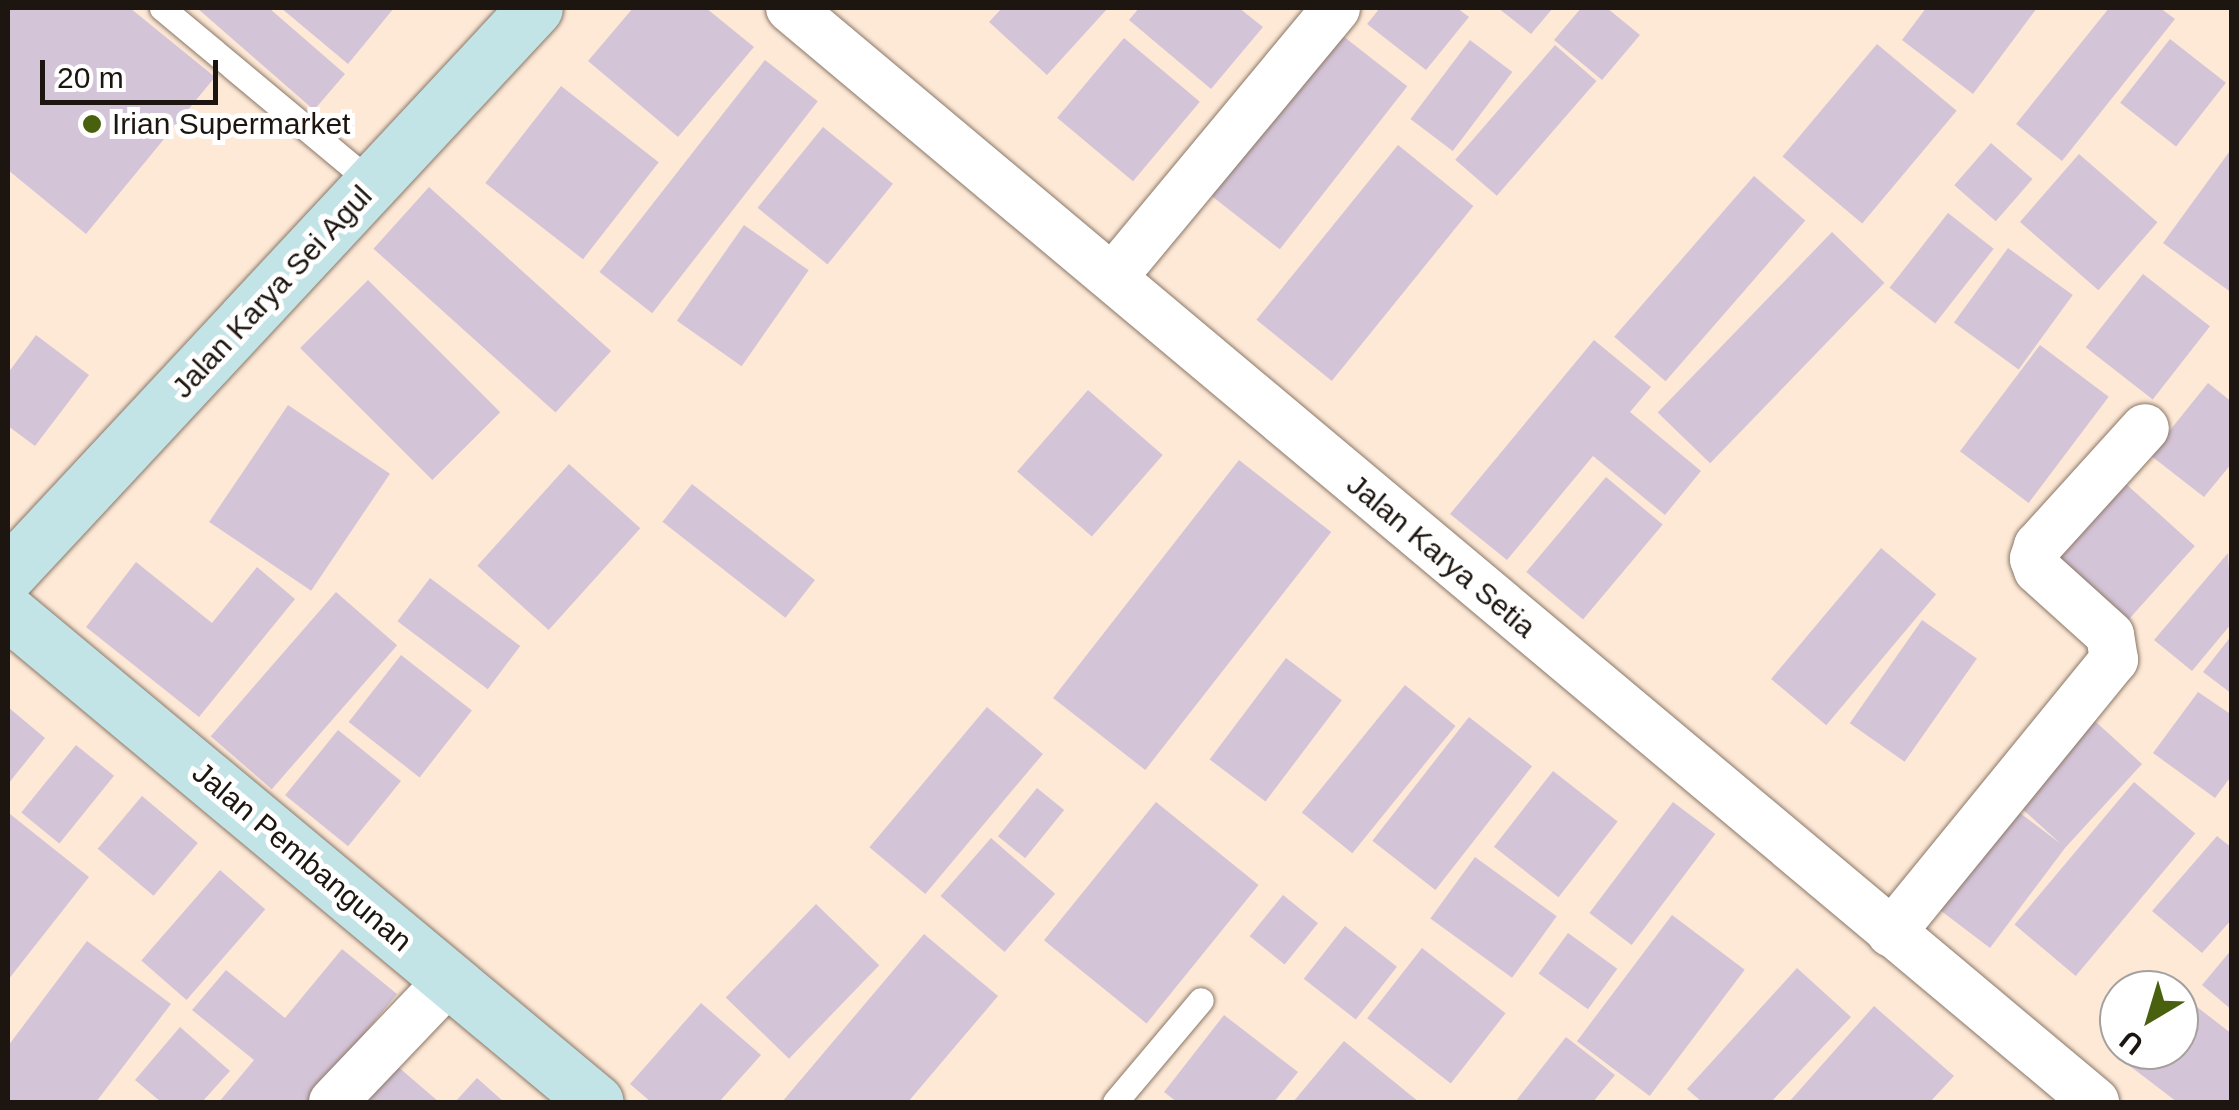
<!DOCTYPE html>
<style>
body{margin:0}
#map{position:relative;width:2239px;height:1110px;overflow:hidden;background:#fee9d7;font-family:Arial,sans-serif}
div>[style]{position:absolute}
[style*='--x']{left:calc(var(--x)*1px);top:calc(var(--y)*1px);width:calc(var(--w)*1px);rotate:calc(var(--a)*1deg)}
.building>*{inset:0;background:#d4c4d8;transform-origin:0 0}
.roads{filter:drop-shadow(0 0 2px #8a7767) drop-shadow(0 0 2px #8a7767)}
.lane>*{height:25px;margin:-12.5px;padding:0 12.5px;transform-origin:12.5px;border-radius:12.5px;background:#fff}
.street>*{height:48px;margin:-24px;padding:0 24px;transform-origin:24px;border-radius:24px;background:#fff}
.secondary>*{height:55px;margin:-27.5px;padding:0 27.5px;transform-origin:27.5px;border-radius:27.5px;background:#c3e4e7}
.dots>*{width:28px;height:28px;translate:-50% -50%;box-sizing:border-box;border:5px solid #fff;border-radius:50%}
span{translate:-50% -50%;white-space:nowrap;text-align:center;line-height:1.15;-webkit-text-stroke:10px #fff;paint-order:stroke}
.poi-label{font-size:30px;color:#1d150f}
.left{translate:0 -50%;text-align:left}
.street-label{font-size:30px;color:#1d150f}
.frame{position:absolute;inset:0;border:10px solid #1d150f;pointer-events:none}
.north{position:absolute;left:2099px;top:970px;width:100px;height:100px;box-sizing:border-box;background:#fff;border:2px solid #a5a19f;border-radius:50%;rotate:218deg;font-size:28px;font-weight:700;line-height:40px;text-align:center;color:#1d150f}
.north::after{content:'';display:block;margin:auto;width:35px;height:45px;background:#49610e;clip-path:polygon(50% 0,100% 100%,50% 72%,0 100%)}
.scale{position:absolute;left:40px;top:60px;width:178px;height:45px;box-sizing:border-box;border:5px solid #1d150f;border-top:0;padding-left:12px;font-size:30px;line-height:35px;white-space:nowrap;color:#1d150f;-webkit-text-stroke:8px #fff;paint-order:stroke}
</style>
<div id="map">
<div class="building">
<i style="clip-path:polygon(8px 8px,130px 8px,215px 77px,86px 234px,8px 170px)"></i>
<i style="clip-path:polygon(197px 8px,269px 8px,345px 74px,314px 110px)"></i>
<i style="clip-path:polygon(281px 8px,394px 8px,348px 64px)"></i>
<i style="clip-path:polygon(633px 8px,706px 8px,754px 47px,678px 137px,588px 61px)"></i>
<i style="clip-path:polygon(1002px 8px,1108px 8px,1047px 75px,989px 22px)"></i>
<i style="clip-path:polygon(1139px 8px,1239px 8px,1263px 27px,1211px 89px,1129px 20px)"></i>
<i style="clip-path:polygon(1380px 8px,1457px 8px,1469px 17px,1426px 70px,1367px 24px)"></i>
<i style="clip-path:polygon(1498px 8px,1553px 8px,1531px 34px)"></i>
<i style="clip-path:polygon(1581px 8px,1607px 8px,1640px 35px,1602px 80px,1554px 40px)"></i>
<i style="clip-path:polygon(1926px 8px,2037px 8px,1973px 94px,1902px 40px)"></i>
<i style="clip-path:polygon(2109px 8px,2160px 8px,2175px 19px,2062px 161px,2016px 124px)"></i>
<i style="left:1334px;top:29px;width:93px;height:207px;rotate:38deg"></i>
<i style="left:1124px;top:38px;width:99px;height:104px;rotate:40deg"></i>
<i style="left:2170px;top:39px;width:71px;height:81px;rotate:38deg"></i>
<i style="left:1470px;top:40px;width:53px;height:99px;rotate:37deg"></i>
<i style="left:1877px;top:44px;width:104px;height:147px;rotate:40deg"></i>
<i style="left:1555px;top:45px;width:55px;height:152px;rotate:41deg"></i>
<i style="left:765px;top:60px;width:67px;height:269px;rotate:38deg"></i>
<i style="left:561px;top:86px;width:124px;height:123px;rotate:38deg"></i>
<i style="left:823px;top:127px;width:90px;height:104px;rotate:39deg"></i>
<i style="left:1991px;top:143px;width:55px;height:56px;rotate:41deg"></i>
<i style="left:1398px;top:145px;width:97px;height:225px;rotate:39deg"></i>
<i style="clip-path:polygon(2232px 148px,2232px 293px,2163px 243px)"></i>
<i style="left:2079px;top:154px;width:104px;height:90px;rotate:41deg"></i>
<i style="left:1754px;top:176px;width:68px;height:213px;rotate:41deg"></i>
<i style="left:429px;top:187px;width:245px;height:83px;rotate:42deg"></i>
<i style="left:1948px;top:213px;width:58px;height:95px;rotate:38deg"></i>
<i style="left:744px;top:225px;width:79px;height:117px;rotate:35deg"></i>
<i style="left:1832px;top:232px;width:73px;height:251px;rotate:44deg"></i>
<i style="left:2008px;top:248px;width:80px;height:92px;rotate:36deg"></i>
<i style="left:2143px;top:274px;width:85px;height:93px;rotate:38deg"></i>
<i style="left:368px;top:280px;width:187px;height:96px;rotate:45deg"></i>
<i style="clip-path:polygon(36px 335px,89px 375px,35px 446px,8px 426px,8px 373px)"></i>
<i style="clip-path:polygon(1594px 340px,1651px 387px,1630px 412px,1701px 471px,1665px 515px,1593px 456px,1507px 560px,1450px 514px)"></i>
<i style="left:2040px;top:345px;width:86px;height:133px;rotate:37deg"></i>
<i style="clip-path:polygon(2208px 383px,2232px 402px,2232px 463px,2204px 497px,2150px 455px)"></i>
<i style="left:1088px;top:390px;width:99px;height:108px;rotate:41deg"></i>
<i style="left:288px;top:405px;width:123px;height:141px;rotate:34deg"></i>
<i style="left:1239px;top:460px;width:117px;height:302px;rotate:38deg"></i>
<i style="left:569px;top:464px;width:96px;height:137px;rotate:42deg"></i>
<i style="left:2116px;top:475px;width:106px;height:109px;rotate:42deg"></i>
<i style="left:1606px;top:477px;width:74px;height:124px;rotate:40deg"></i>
<i style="left:692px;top:484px;width:156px;height:48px;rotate:38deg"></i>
<i style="left:1881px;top:548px;width:72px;height:171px;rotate:40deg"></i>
<i style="clip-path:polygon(2228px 553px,2232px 623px,2192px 671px,2154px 640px)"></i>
<i style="clip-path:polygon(136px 562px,212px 623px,257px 567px,295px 599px,199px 717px,86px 627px)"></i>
<i style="left:430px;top:578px;width:113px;height:54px;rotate:37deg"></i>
<i style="left:336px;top:592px;width:81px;height:191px;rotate:41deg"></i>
<i style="left:1922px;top:620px;width:67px;height:126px;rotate:35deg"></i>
<i style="clip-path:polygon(2232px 635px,2232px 694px,2203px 672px)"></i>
<i style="left:401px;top:655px;width:90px;height:85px;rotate:38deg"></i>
<i style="left:1286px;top:658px;width:70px;height:127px;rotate:37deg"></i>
<i style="left:1405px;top:685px;width:65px;height:164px;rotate:39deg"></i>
<i style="clip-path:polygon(2198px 692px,2232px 715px,2232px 775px,2215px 798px,2153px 753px)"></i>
<i style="clip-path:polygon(8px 707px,45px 738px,8px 784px)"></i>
<i style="left:987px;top:707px;width:73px;height:183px;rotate:40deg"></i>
<i style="clip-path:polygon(2085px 712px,2142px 764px,2065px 848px,1990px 948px,1932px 904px,2008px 804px,2061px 844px,2008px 796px)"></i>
<i style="left:1469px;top:717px;width:80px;height:157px;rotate:38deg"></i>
<i style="left:338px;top:730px;width:81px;height:84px;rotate:39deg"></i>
<i style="left:76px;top:745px;width:49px;height:87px;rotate:39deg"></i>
<i style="left:1553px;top:771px;width:82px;height:96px;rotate:38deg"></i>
<i style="left:2134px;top:782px;width:80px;height:186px;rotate:40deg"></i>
<i style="left:1037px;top:788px;width:35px;height:62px;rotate:39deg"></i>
<i style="left:142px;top:796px;width:73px;height:69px;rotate:40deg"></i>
<i style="left:1156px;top:802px;width:132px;height:178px;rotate:39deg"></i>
<i style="left:1673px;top:802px;width:53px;height:139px;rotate:37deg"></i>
<i style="clip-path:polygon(10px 814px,89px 877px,8px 980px,8px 817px)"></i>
<i style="clip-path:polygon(2217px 836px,2232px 848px,2232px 919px,2202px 953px,2152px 911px)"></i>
<i style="left:991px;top:838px;width:85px;height:77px;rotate:41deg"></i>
<i style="left:1475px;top:857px;width:101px;height:76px;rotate:36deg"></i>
<i style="left:220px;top:870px;width:60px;height:120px;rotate:41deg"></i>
<i style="left:1283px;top:895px;width:45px;height:53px;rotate:39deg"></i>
<i style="left:816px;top:904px;width:88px;height:130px;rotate:44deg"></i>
<i style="left:1672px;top:915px;width:91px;height:158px;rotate:37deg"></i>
<i style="left:1345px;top:926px;width:66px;height:67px;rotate:38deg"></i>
<i style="left:1568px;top:933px;width:61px;height:50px;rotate:36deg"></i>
<i style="clip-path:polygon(924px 934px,998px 996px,908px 1102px,782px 1102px)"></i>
<i style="clip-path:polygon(87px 941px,171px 1004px,96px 1102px,8px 1102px,8px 1046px)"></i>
<i style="left:1422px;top:948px;width:106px;height:89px;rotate:38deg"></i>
<i style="clip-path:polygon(342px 949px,397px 994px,308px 1102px,219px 1102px,254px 1060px,192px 1010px,226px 970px,285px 1018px)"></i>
<i style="clip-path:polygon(2232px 949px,2232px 1010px,2202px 985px)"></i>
<i style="clip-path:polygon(1797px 968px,1851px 1017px,1771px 1102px,1702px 1102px,1687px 1089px)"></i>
<i style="clip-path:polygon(2179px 993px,2232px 1034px,2232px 1102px,2177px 1102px,2122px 1060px,2130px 1050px,2179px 1050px)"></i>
<i style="clip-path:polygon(701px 1003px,761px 1055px,719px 1102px,651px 1102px,630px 1084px)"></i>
<i style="clip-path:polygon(1874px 1006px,1954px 1076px,1930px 1102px,1789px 1102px)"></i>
<i style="clip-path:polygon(1224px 1015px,1298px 1072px,1274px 1102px,1177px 1102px,1164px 1092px)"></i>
<i style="clip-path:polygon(180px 1027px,230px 1071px,202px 1102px,161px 1102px,135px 1080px)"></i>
<i style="clip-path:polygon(1566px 1037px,1615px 1075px,1593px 1102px,1515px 1102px)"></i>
<i style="clip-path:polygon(1344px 1041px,1419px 1102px,1293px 1102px)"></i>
<i style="clip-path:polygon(396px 1065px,439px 1102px,362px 1102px)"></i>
<i style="clip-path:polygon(477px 1078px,504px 1102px,455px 1102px)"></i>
</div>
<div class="roads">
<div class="lane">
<i style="--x:162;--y:8;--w:275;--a:39.8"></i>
<i style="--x:1115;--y:1102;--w:133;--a:-49.9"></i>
</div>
<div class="street">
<i style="--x:790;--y:8;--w:1703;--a:39.97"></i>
<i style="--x:1113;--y:277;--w:349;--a:-50.3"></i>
<i style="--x:1891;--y:933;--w:353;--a:-50.8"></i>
<i style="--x:2114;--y:660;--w:25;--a:-99"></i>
<i style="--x:2110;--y:635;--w:97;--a:-137.9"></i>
<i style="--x:2038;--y:570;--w:12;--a:-110"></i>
<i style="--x:2034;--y:559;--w:14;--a:-73"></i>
<i style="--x:2038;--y:546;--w:159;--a:-47.8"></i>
<i style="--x:333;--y:1102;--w:170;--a:-46.4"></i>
</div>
<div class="secondary">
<i style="--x:8;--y:574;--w:773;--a:-47.04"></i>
<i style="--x:8;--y:612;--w:765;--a:39.81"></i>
</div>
</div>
<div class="dots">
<i style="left:92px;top:124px;background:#49610e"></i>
</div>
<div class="poi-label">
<span class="left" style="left:112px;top:124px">Irian Supermarket</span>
</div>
<div class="street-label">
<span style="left:272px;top:292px;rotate:-47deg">Jalan Karya Sei Agul</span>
<span style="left:1441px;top:556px;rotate:40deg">Jalan Karya Setia</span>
<span style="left:302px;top:857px;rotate:40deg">Jalan Pembangunan</span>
</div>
<div class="frame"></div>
<div class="north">U</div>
<div class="scale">20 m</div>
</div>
